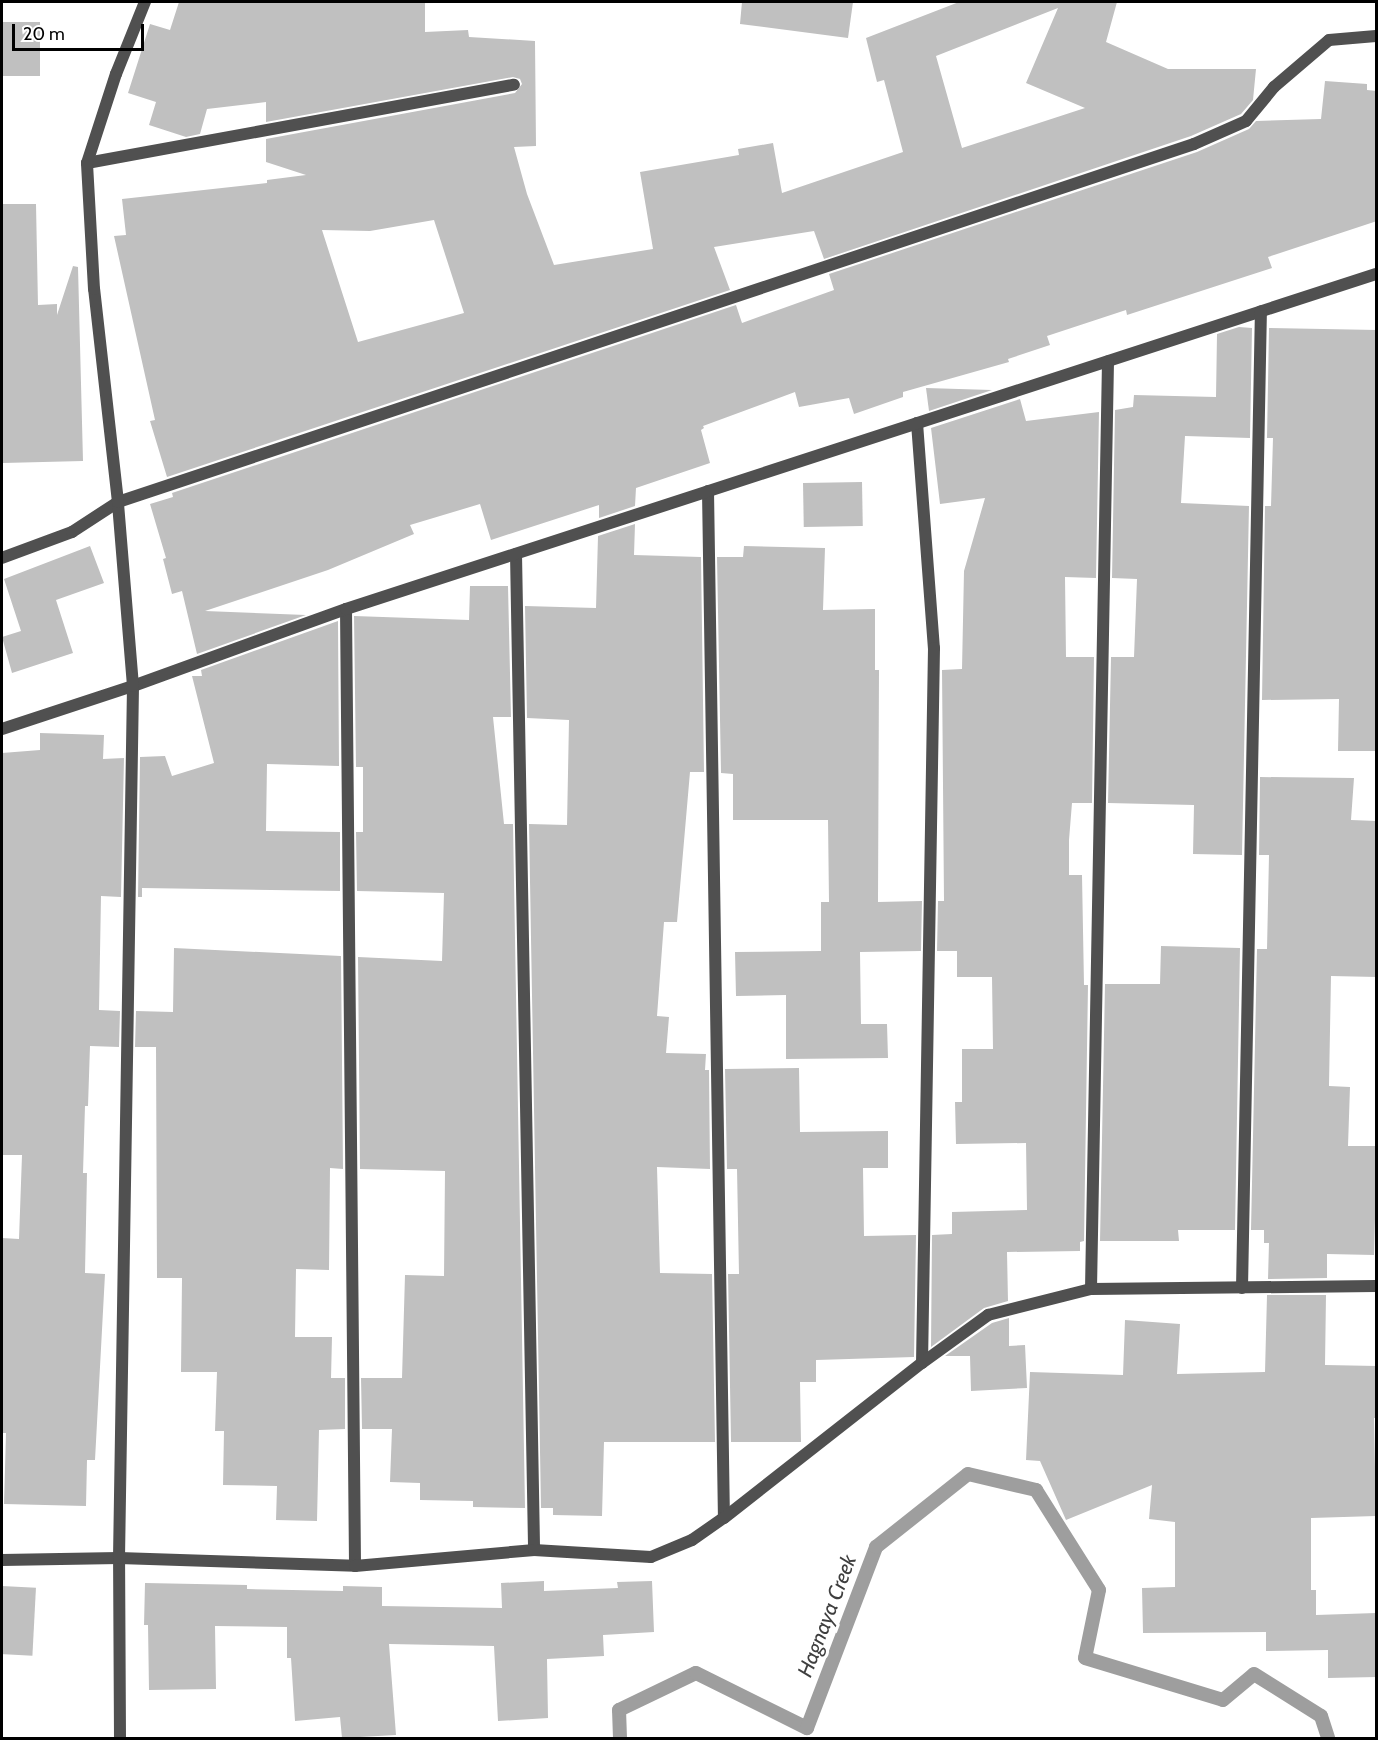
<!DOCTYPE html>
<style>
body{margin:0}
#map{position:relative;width:1378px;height:1740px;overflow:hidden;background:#fff;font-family:Cabin,sans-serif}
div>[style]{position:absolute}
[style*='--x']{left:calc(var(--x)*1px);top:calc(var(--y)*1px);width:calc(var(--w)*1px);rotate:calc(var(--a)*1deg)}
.stream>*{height:14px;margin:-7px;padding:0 7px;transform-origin:7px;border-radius:7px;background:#9e9e9e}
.building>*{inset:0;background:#c0c0c0;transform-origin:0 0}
.street>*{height:12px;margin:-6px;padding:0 6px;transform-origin:6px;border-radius:6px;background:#505050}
span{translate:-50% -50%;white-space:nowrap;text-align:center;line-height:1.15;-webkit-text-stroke:6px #fff;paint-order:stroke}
.water-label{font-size:21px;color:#3f3f3f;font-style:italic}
.frame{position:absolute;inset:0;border:3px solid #000;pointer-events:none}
.scale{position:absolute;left:12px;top:24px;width:132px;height:27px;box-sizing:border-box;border:3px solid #000;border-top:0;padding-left:8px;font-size:18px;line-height:21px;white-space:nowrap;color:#000;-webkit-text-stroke:4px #fff;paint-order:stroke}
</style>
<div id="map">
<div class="stream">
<i style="--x:620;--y:1738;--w:28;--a:-92"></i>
<i style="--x:619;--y:1710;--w:85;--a:-25.7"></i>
<i style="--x:696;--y:1673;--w:124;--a:26.4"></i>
<i style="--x:807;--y:1728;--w:194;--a:-69.1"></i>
<i style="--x:876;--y:1547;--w:117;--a:-38.4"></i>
<i style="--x:968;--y:1474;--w:70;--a:13.2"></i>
<i style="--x:1036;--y:1490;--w:118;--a:57.8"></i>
<i style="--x:1099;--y:1590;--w:69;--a:101.6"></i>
<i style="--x:1085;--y:1658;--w:144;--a:16.9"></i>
<i style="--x:1223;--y:1700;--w:40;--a:-40"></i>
<i style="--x:1254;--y:1674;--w:79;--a:32.1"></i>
<i style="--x:1321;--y:1716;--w:23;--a:72"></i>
</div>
<div class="building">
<i style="clip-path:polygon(evenodd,179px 2px,425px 2px,425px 32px,468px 30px,469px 37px,535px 41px,536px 146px,514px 147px,527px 194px,554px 265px,653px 249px,640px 172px,739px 155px,738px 149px,773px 143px,782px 193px,903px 152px,884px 80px,877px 82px,866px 38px,959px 2px,1117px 2px,1106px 42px,1168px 69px,1256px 69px,1253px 100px,1241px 114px,1191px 136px,824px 259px,814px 231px,714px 247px,730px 290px,167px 477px,150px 421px,155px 420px,114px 236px,126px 235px,122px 199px,267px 183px,267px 180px,306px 175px,266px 162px,266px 139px,515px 93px,522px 84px,520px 79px,513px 77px,266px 122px,266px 102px,207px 109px,200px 134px,186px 137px,149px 125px,156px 102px,128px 93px,150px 24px,170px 30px,179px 2px,1058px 8px,1026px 83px,1085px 108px,962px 148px,936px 56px,1058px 8px,179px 2px,434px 220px,464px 313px,358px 342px,322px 230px,370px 231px,434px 220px)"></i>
<i style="clip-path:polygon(742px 2px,853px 2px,848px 38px,740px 24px)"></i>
<i style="left:2px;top:22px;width:38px;height:54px"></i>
<i style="clip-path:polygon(1325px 81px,1367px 84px,1367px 90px,1377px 91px,1377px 221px,1268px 257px,1272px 268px,1127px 315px,1126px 310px,1047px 336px,1050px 345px,1008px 359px,1009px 362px,903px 392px,903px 397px,854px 414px,849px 398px,799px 407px,795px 392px,703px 426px,704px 428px,701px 430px,710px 463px,636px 488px,635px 506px,599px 518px,599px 505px,491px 540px,480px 504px,410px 525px,414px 534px,328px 570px,205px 611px,306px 615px,197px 654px,182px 591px,172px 594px,163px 559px,166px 558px,150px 504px,173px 497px,172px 493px,736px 305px,742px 323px,834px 290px,829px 274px,1197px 152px,1249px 129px,1256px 121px,1321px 119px)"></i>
<i style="clip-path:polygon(2px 204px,36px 204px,38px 305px,57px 304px,57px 315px,73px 266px,78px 267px,83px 461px,3px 463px)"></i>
<i style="clip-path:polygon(1239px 327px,1252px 328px,1250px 438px,1185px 436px,1181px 503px,1249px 506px,1242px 855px,1193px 854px,1194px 805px,1108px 803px,1111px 657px,1134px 657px,1137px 579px,1112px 578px,1115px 410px,1133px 407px,1134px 395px,1216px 397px,1217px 334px)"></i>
<i style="clip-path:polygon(1269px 328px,1377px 330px,1377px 751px,1338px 751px,1339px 699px,1262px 700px,1265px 506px,1271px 506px,1273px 438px,1267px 438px)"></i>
<i style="clip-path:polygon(926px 388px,992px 390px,929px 411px)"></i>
<i style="clip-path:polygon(1020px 399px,1026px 421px,1099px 412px,1096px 578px,1065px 577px,1066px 657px,1094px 657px,1092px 803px,1072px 803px,1069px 840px,1069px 875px,1082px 875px,1084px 985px,1088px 985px,1084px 1241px,1080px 1242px,1080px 1251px,1007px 1252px,1008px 1301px,984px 1308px,931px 1347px,932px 1235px,952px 1234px,952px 1212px,1027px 1210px,1026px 1143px,956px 1144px,955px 1102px,962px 1102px,962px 1049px,993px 1049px,992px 977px,957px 977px,957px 951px,937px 951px,938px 901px,944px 901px,942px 670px,962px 669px,964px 571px,985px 498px,940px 504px,931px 428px)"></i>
<i style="left:862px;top:482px;width:44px;height:59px;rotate:89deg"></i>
<i style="clip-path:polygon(635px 524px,634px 555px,701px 557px,704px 772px,690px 772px,677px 922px,664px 922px,657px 1016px,669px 1017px,666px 1053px,706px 1054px,705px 1070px,709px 1070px,710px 1169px,657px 1167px,660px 1273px,712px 1274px,715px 1442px,604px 1442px,602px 1516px,553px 1515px,553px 1508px,541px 1508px,529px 824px,567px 825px,569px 720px,527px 718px,525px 606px,596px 608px,598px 536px)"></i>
<i style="clip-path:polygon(90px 546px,104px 583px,56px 600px,73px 653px,12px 673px,2px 637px,21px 631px,4px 579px)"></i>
<i style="clip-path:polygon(744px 546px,825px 548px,823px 610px,875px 609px,875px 670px,879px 670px,878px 902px,922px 901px,921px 951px,860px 952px,861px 1024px,887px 1024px,888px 1058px,786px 1059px,786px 995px,736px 996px,735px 952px,821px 951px,821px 902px,829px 902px,828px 820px,733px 820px,733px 774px,721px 773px,717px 557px,743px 557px)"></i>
<i style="clip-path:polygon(470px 586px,508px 586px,511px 717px,493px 717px,504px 824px,513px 824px,525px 1508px,473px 1507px,473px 1501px,420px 1500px,420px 1483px,390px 1482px,392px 1429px,362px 1429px,361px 1378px,402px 1378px,405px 1275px,444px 1276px,445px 1171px,360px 1169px,358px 957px,442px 961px,444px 893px,357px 891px,356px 832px,363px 832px,363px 767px,356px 767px,354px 616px,469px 620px)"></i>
<i style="clip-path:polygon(338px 621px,339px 766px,267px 764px,266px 831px,340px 832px,340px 891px,142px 888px,142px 897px,138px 897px,140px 757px,165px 756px,172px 776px,214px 763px,192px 676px,202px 676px,201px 670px)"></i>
<i style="clip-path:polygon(40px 733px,104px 735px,103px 759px,124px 758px,121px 897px,101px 896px,99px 1010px,120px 1011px,119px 1047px,90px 1046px,88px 1106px,85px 1106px,83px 1173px,87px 1173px,85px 1273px,105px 1274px,95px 1460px,87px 1460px,86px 1506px,4px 1504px,6px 1433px,2px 1433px,2px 1238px,19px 1239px,22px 1155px,2px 1155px,2px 753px,40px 750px)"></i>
<i style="clip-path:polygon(1260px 777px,1354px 778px,1351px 820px,1377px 821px,1377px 977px,1331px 976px,1329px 1086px,1350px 1087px,1348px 1146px,1377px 1146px,1374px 1255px,1327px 1254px,1327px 1278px,1268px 1279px,1269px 1243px,1264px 1243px,1264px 1230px,1251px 1230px,1257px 949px,1267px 949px,1269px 855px,1259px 855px)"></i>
<i style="clip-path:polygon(1161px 946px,1240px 948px,1235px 1230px,1178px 1230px,1179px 1241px,1100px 1241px,1105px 984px,1160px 984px)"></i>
<i style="clip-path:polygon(174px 948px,341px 956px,343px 1169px,330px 1168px,329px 1270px,296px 1269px,295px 1337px,332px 1337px,331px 1378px,345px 1378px,345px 1429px,319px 1430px,317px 1521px,276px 1520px,277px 1486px,223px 1485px,224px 1431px,215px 1431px,217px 1372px,181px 1372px,182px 1278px,157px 1278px,156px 1047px,135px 1047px,136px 1011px,173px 1012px)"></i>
<i style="clip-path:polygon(799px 1068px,800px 1132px,888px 1131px,888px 1168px,863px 1168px,864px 1236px,916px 1235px,914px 1357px,816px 1360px,816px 1382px,800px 1382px,801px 1442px,731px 1442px,728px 1274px,739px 1274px,737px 1169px,727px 1169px,725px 1069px)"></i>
<i style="clip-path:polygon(1267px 1295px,1326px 1295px,1325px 1365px,1377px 1366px,1377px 1418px,1374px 1418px,1376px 1516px,1311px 1518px,1311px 1590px,1316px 1590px,1316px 1615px,1376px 1613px,1377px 1677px,1328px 1678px,1328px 1650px,1266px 1651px,1266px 1632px,1143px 1633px,1142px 1588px,1175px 1587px,1175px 1522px,1149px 1519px,1152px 1485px,1066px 1520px,1040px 1461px,1026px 1460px,1030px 1372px,1123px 1375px,1125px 1320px,1180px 1324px,1177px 1374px,1265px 1372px)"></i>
<i style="clip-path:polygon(1009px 1318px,1009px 1346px,1025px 1345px,1027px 1388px,971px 1391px,970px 1356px,945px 1356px,992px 1323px)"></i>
<i style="clip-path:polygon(544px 1581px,544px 1591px,618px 1588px,617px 1582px,652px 1581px,654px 1632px,603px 1635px,604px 1656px,547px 1659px,548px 1718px,498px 1721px,494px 1646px,389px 1644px,396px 1735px,342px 1738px,340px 1717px,295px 1721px,291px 1658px,287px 1658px,287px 1627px,215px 1626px,216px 1689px,149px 1690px,148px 1625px,144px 1625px,145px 1583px,247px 1585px,247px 1589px,343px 1591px,343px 1586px,382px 1587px,382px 1606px,502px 1608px,501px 1583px)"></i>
<i style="left:2px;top:1586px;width:34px;height:68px;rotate:3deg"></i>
</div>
<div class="street">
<i style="--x:87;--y:163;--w:434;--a:-10.4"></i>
<i style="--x:917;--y:423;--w:226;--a:85.7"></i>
<i style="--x:934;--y:648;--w:715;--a:90.96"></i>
<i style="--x:708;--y:491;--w:1027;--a:89.11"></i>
<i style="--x:516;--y:554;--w:996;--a:88.96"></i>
<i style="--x:2;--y:558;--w:75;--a:-20.4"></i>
<i style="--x:72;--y:532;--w:55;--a:-33.1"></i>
<i style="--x:118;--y:502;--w:1134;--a:-18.4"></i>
<i style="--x:1194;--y:144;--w:57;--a:-23.9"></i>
<i style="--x:1246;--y:121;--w:44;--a:-50.5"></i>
<i style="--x:1274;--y:87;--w:72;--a:-40.5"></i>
<i style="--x:1329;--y:40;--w:47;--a:-4.9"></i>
<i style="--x:346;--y:609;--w:957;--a:89.46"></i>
<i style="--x:2;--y:729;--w:138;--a:-18.2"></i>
<i style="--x:133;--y:686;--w:226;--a:-19.9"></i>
<i style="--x:346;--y:609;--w:1083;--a:-18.02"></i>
<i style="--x:1242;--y:1288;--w:977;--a:-88.89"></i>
<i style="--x:1091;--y:1289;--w:928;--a:-88.95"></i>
<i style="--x:2;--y:1560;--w:117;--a:-1"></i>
<i style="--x:119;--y:1558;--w:236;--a:1.9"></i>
<i style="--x:355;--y:1566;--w:180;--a:-5.1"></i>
<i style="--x:534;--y:1550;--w:117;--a:3.4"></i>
<i style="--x:651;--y:1557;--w:44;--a:-22.5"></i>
<i style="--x:692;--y:1540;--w:39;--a:-35"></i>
<i style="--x:724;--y:1518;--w:251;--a:-38.1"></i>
<i style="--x:922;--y:1363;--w:82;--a:-36"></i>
<i style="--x:988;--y:1315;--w:106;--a:-14.2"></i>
<i style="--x:1091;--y:1289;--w:285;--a:-0.6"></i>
<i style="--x:120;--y:1738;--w:180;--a:-90.3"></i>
<i style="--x:119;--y:1558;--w:872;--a:-89.08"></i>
<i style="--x:133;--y:686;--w:185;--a:-94.7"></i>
<i style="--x:118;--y:502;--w:214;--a:-96.4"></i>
<i style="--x:94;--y:289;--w:126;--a:-93.2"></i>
<i style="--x:87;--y:163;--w:94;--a:-72"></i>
<i style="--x:116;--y:74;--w:78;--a:-68.1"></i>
</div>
<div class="water-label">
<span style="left:827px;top:1616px;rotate:-69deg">Hagnaya Creek</span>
</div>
<div class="frame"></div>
<div class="scale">20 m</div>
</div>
